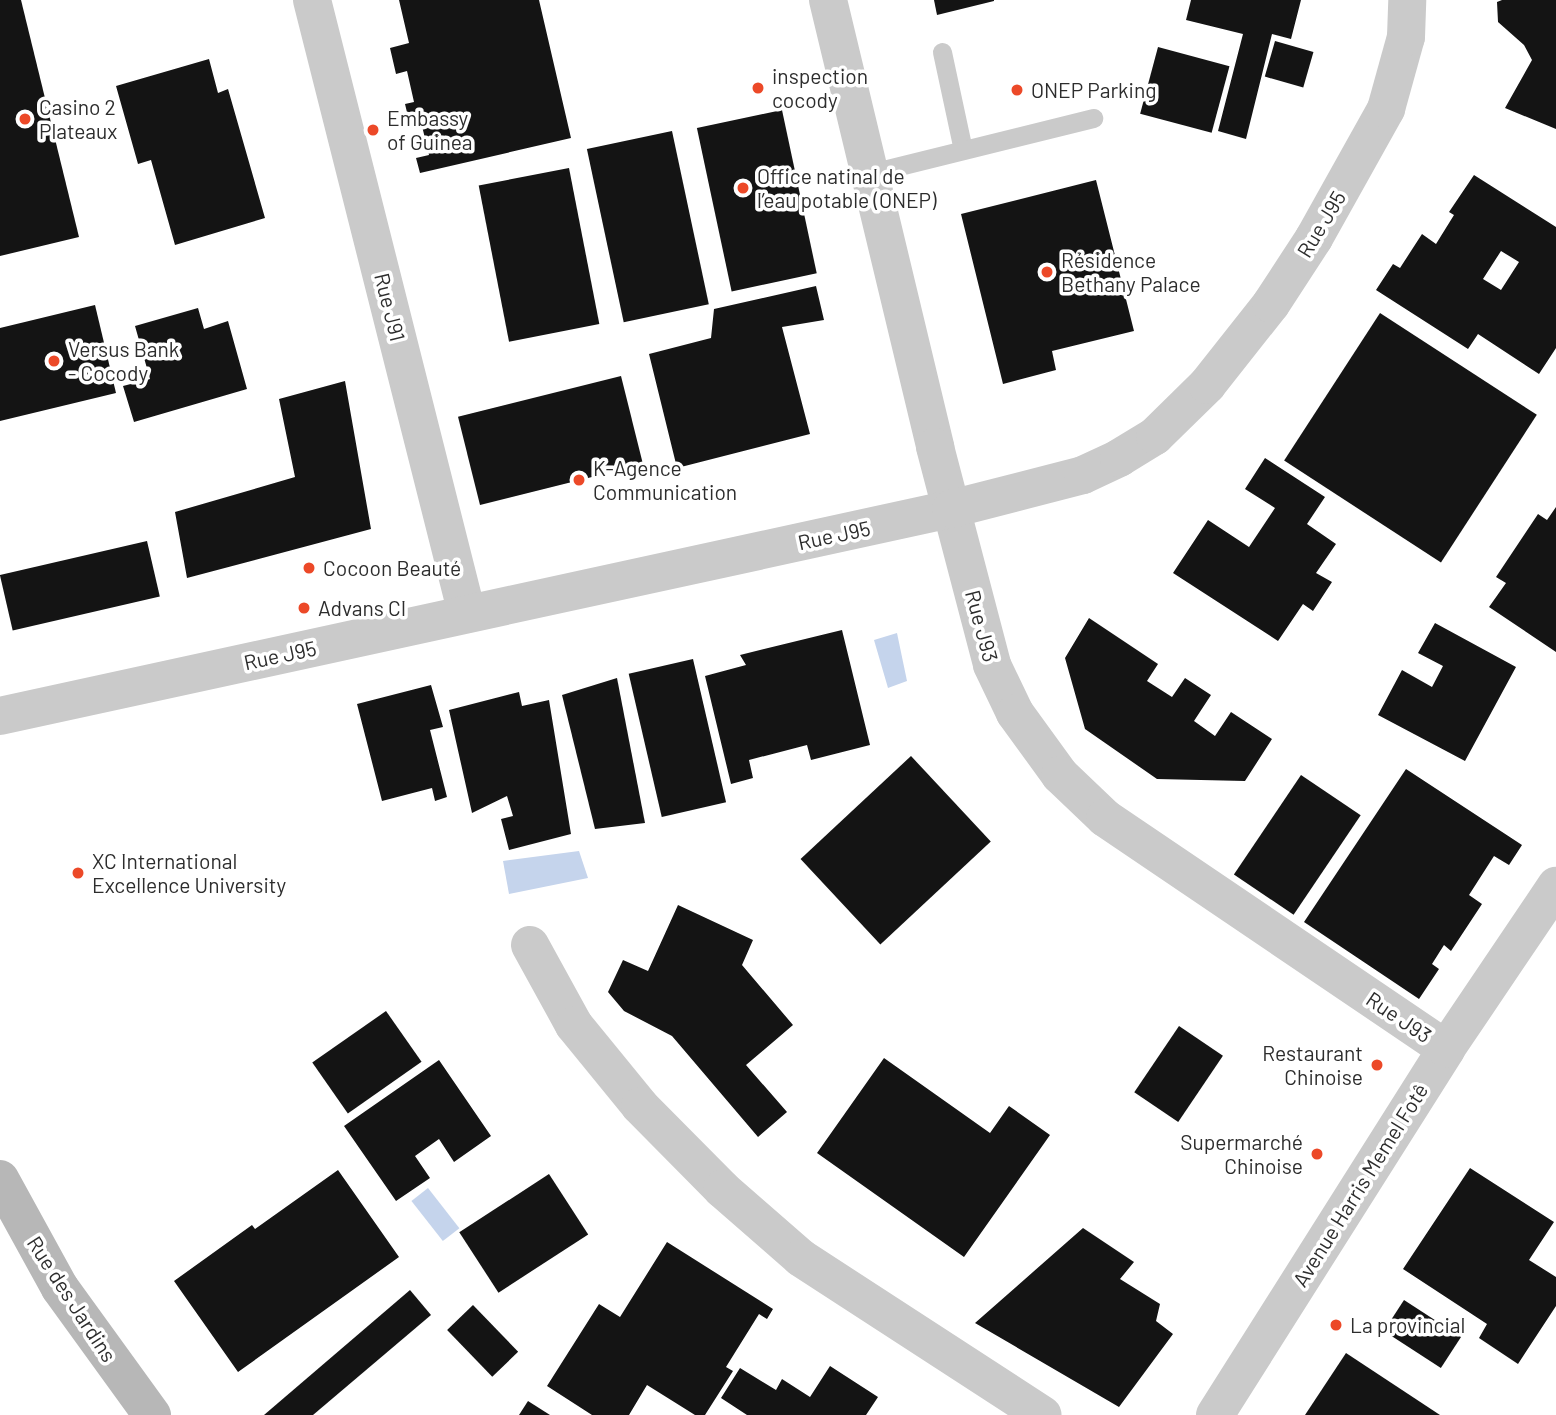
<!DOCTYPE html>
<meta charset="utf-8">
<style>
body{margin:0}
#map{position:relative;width:1556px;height:1415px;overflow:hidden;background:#fff;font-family:Barlow,sans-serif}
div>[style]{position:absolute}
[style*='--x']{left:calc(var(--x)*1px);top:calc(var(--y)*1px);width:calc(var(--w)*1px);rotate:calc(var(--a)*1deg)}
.water>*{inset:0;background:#c5d4ec;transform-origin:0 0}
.building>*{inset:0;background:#141414;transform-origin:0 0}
.service>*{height:19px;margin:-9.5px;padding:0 9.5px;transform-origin:9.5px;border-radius:9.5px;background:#cacaca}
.minor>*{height:38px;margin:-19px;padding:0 19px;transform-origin:19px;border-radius:19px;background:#cacaca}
.secondary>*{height:38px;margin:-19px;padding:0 19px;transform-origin:19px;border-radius:19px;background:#b7b7b7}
.dots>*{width:19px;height:19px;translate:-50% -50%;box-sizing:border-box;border:4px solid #fff;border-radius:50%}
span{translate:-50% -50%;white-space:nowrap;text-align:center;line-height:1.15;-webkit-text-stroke:7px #fff;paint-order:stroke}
.poi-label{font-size:21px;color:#2d2d2d}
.left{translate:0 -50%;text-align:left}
.right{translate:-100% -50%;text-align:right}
.street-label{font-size:21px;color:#2d2d2d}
</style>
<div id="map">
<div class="water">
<i style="clip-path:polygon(897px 633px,907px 681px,888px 688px,874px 640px)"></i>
<i style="clip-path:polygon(579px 851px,588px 878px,509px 894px,503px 861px)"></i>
<i style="left:428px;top:1188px;width:51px;height:21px;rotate:52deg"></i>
</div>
<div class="building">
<i style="clip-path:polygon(0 0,21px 0,79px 237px,0 256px)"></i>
<i style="clip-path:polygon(399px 0,539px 0,571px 138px,420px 173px,416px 158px,429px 155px,422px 126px,411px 129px,405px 104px,414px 102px,407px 71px,396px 74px,390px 48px,409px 43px)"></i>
<i style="clip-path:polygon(934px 0,994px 0,994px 1px,937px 15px)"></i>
<i style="clip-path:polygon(1191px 0,1301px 0,1291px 39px,1272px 34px,1246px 139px,1218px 131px,1243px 34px,1186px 20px)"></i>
<i style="clip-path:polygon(1502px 0,1556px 0,1556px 129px,1505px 108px,1532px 60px,1524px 45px,1498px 22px,1497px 2px)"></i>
<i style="left:1275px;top:41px;width:40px;height:37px;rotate:16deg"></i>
<i style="left:1158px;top:47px;width:74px;height:69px;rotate:15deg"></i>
<i style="clip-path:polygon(209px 59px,218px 93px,228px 89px,265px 218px,175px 245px,151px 160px,138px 164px,116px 86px)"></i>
<i style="left:782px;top:110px;width:167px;height:87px;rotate:78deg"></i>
<i style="left:672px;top:131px;width:177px;height:87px;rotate:78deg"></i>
<i style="left:569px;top:168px;width:159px;height:92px;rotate:79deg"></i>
<i style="clip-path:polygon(evenodd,1474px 175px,1556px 227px,1556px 348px,1539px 374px,1478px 334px,1468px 349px,1376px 290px,1393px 264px,1400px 268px,1422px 234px,1436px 244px,1454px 215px,1449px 212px,1474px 175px,1501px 251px,1519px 262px,1501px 290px,1483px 279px,1501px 251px)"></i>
<i style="clip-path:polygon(1096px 180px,1134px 331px,1052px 351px,1056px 370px,1003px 384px,961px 214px)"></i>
<i style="clip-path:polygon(816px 286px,824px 320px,782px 327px,810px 434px,677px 468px,649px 354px,711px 338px,714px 309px)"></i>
<i style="clip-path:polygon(95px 305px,116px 393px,0 421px,0 328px)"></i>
<i style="clip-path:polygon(198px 308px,204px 329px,228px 321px,247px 389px,134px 422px,123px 386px,150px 379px,135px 326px)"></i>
<i style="left:1380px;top:313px;width:187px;height:176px;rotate:33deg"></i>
<i style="left:621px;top:376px;width:91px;height:168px;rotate:76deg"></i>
<i style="clip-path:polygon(345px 381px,371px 529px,187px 578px,175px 512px,295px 477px,279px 399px)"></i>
<i style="clip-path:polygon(1265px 458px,1325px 497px,1307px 524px,1336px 544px,1316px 573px,1332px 582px,1313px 611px,1303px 604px,1278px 641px,1173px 573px,1208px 520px,1249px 547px,1275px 508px,1245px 489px)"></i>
<i style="clip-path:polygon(1556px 507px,1556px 652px,1489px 607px,1506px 583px,1496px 577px,1538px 514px,1547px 520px)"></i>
<i style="left:147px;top:541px;width:57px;height:151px;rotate:77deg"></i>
<i style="clip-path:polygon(1089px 618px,1158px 664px,1147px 681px,1172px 697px,1185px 678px,1211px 695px,1194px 721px,1215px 736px,1231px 712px,1272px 739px,1245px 781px,1157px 779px,1085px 729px,1065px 658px)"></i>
<i style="clip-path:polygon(1435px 623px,1516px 667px,1465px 761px,1378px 715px,1402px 670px,1432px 687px,1443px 666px,1418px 653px)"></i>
<i style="clip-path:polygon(842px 630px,870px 745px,811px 760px,807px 745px,749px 760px,753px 778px,731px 784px,705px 676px,746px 665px,740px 655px)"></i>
<i style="left:693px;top:659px;width:147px;height:66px;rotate:77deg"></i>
<i style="clip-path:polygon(617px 678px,645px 823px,595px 829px,562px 695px)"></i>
<i style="clip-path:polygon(431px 685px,443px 727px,430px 730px,447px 797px,435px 801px,432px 788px,382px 801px,357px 704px)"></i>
<i style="clip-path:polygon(519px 692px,522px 706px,549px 700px,571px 834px,509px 850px,501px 819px,513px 816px,507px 796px,472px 813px,449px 710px)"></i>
<i style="left:911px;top:756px;width:117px;height:151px;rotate:47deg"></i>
<i style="clip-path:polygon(1406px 769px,1522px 845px,1509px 865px,1494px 856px,1469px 895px,1482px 904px,1451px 951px,1444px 945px,1432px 964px,1439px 969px,1419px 999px,1304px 922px)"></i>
<i style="left:1301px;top:775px;width:72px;height:120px;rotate:34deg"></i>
<i style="clip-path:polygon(678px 905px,753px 940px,742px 965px,793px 1025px,746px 1065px,787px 1112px,758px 1137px,672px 1036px,624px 1011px,608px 992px,623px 960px,648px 971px)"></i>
<i style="left:386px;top:1011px;width:62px;height:90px;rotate:55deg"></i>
<i style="left:1179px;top:1026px;width:53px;height:80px;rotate:34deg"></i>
<i style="clip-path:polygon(884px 1058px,990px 1133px,1009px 1106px,1050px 1135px,964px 1257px,817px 1153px)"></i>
<i style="clip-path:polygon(439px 1060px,491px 1136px,454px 1162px,439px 1139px,415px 1156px,430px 1178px,396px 1201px,344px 1126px)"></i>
<i style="clip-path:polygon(1470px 1168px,1554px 1222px,1529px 1260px,1556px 1277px,1556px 1306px,1518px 1364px,1479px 1338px,1487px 1324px,1403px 1269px)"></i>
<i style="clip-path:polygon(338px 1170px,399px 1257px,238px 1372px,174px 1281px,252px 1225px,255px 1229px)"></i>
<i style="left:549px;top:1174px;width:72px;height:107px;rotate:57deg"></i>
<i style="clip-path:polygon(1083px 1228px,1134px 1262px,1120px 1279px,1160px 1304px,1156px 1321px,1173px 1334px,1119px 1407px,975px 1323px)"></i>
<i style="clip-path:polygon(667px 1242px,773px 1309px,767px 1319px,759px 1314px,726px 1367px,733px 1371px,705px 1415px,695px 1415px,647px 1385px,629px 1415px,592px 1415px,547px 1386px,599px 1304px,620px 1317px)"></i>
<i style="clip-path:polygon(410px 1290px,431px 1315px,313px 1415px,264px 1415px)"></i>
<i style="left:1404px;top:1300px;width:68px;height:37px;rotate:33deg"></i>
<i style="left:473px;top:1305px;width:65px;height:36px;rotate:46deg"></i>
<i style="clip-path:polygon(1346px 1353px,1440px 1415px,1305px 1415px)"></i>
<i style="clip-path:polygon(830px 1366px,878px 1397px,866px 1415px,747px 1415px,721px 1398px,740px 1368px,776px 1390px,782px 1379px,810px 1397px)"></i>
<i style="clip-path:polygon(528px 1401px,550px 1415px,519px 1415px)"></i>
</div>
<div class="service">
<i style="--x:942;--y:52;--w:100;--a:77.9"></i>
<i style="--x:871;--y:173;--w:229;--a:-13.9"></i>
</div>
<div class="minor">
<i style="--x:312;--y:0;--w:633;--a:75.83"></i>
<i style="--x:828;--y:0;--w:460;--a:76.5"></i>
<i style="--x:935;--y:447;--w:225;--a:75.3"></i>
<i style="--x:992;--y:665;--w:53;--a:64.4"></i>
<i style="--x:1015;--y:713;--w:77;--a:54"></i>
<i style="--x:1060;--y:775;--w:62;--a:43.7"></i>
<i style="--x:1105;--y:818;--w:412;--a:34.1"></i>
<i style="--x:0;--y:716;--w:973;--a:-12.28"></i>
<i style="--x:951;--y:509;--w:136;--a:-14.4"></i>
<i style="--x:1083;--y:475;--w:40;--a:-25"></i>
<i style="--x:1119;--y:458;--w:42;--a:-31.4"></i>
<i style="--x:1155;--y:436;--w:73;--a:-44.4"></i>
<i style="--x:1207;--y:385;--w:103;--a:-51.7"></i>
<i style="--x:1271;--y:304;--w:79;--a:-56.9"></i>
<i style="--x:1314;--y:238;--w:148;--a:-60.8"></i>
<i style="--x:1386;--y:109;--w:75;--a:-74.5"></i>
<i style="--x:1406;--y:37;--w:37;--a:-88"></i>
<i style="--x:530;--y:945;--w:91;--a:61.2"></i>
<i style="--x:574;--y:1025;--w:104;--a:50.8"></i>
<i style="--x:640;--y:1106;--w:117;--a:45.3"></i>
<i style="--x:722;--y:1189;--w:105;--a:41.1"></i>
<i style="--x:801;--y:1258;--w:288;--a:33"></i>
<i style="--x:1215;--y:1415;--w:433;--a:-57.7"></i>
<i style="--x:1446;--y:1049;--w:197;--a:-56"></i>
</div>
<div class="secondary">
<i style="--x:0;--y:1179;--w:124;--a:61.2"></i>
<i style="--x:60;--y:1288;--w:157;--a:54.1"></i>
</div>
<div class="dots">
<i style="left:758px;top:88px;background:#ec4928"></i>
<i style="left:1017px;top:90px;background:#ec4928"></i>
<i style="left:25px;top:119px;background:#ec4928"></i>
<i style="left:373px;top:130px;background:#ec4928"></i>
<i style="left:743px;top:188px;background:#ec4928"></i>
<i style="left:1047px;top:272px;background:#ec4928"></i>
<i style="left:54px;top:361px;background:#ec4928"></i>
<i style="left:579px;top:480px;background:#ec4928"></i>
<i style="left:309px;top:568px;background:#ec4928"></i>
<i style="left:304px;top:608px;background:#ec4928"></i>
<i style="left:78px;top:873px;background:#ec4928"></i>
<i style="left:1377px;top:1065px;background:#ec4928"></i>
<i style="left:1317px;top:1154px;background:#ec4928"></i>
<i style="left:1336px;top:1325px;background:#ec4928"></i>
</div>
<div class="poi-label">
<span class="left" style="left:772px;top:88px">inspection<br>cocody</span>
<span class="left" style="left:1031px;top:90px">ONEP Parking</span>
<span class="left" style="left:39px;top:119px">Casino 2<br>Plateaux</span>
<span class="left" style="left:387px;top:130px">Embassy<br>of Guinea</span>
<span class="left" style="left:757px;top:188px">Office natinal de<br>l’eau potable (ONEP)</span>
<span class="left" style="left:1061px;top:272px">Résidence<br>Bethany Palace</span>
<span class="left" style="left:68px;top:361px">Versus Bank<br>- Cocody</span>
<span class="left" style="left:593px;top:480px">K-Agence<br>Communication</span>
<span class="left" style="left:323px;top:568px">Cocoon Beauté</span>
<span class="left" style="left:318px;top:608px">Advans CI</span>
<span class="left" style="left:92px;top:873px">XC International<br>Excellence University</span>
<span class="right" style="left:1363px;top:1065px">Restaurant<br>Chinoise</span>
<span class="right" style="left:1303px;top:1154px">Supermarché<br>Chinoise</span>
<span class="left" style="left:1350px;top:1325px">La provincial</span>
</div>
<div class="street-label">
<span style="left:1321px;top:224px;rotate:-59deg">Rue J95</span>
<span style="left:390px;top:307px;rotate:76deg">Rue J91</span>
<span style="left:834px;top:535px;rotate:-12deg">Rue J95</span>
<span style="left:982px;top:626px;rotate:75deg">Rue J93</span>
<span style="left:280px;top:655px;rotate:-12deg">Rue J95</span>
<span style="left:1399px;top:1017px;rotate:34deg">Rue J93</span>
<span style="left:1360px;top:1185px;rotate:-58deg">Avenue Harris Memel Fotê</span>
<span style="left:72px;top:1299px;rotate:57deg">Rue des Jardins</span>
</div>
</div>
